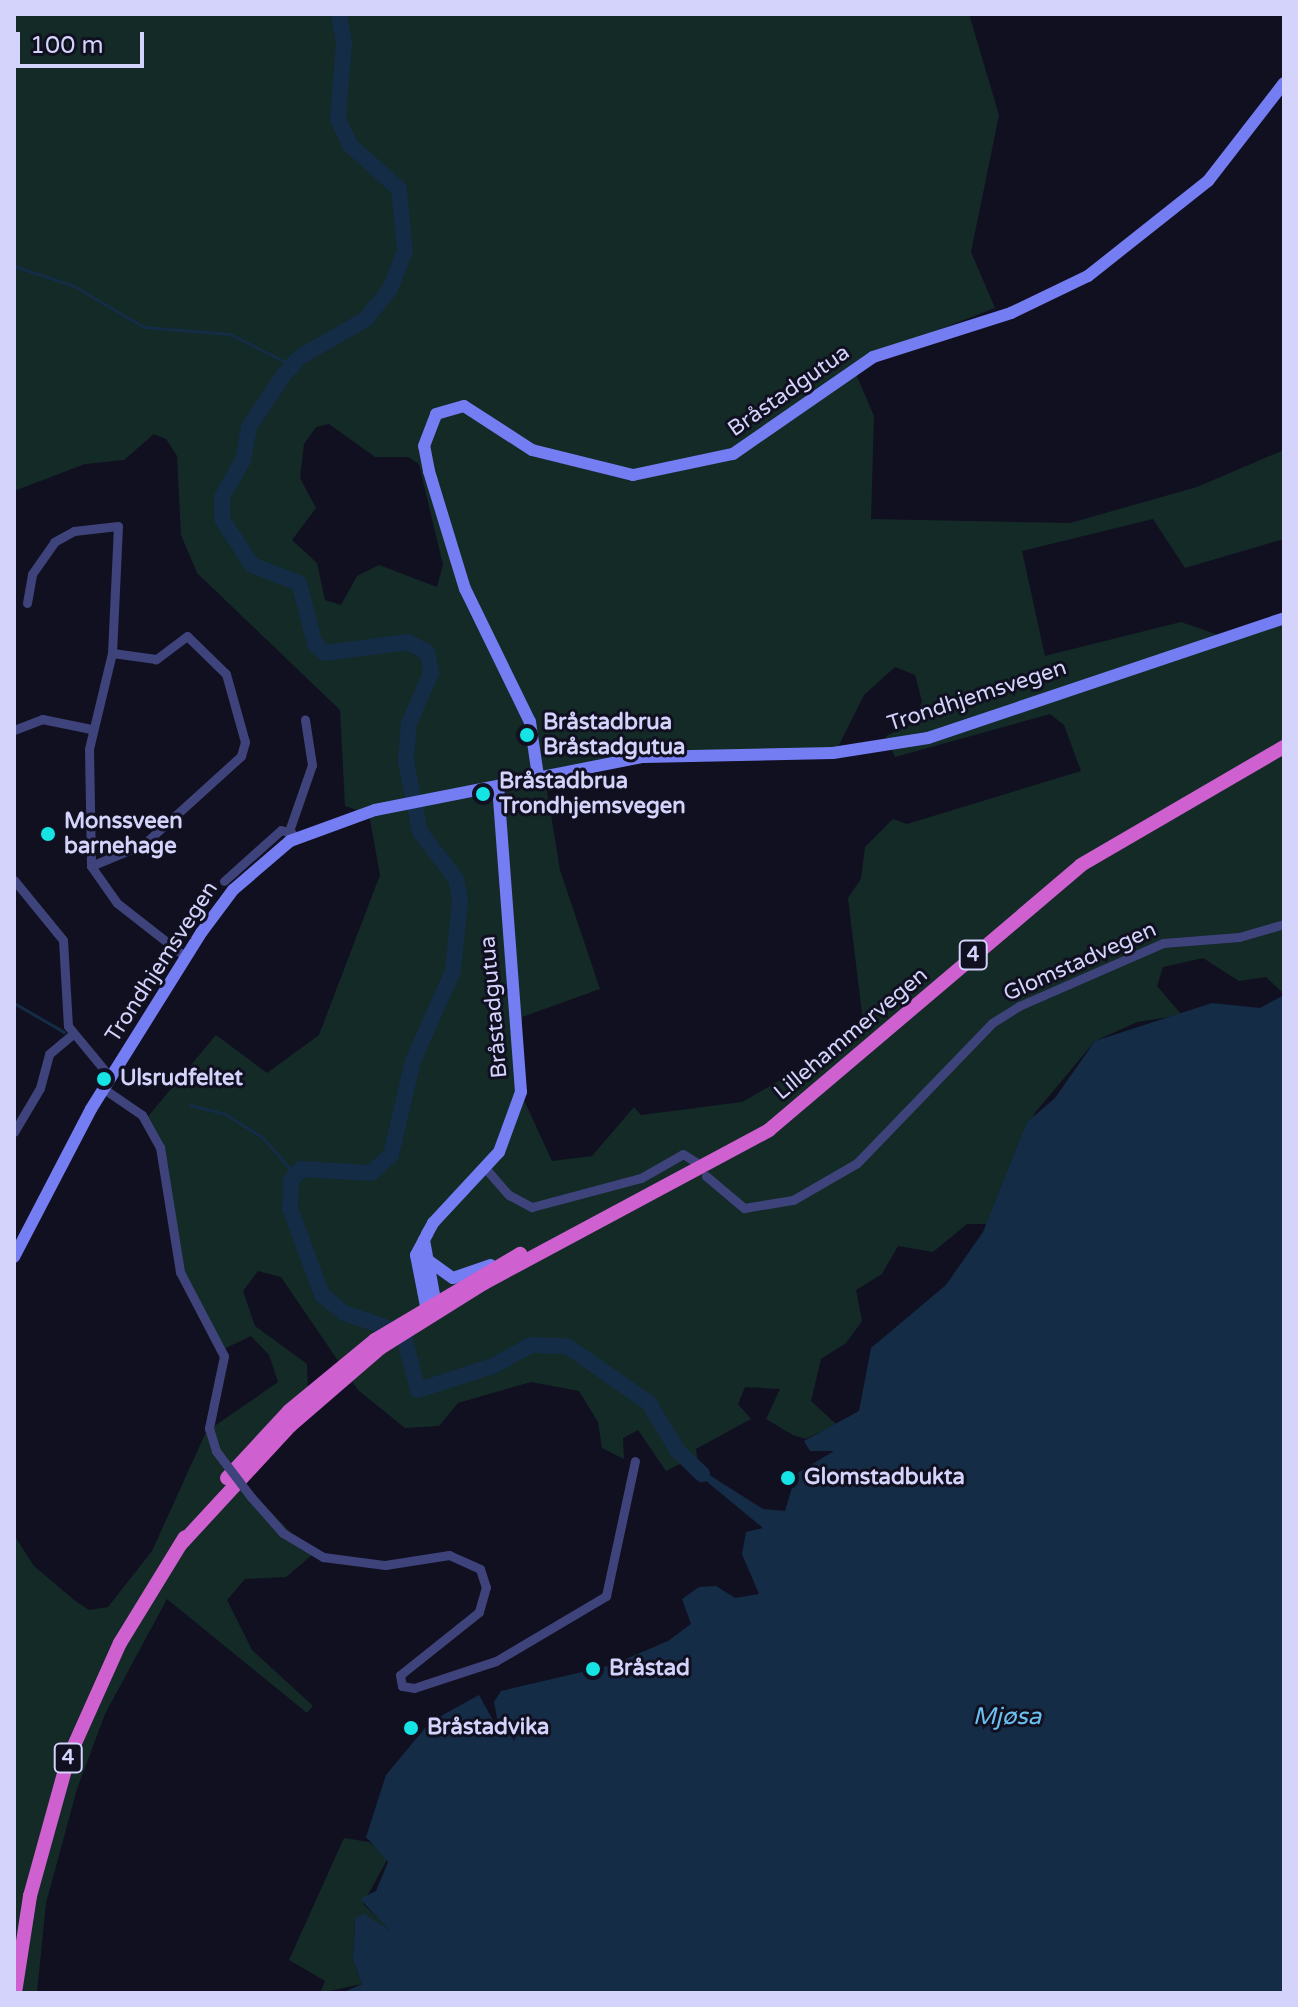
<!DOCTYPE html>
<meta charset="utf-8">
<style>
body{margin:0}
#map{position:relative;width:1298px;height:2007px;overflow:hidden;background:#111021;font-family:"Varela Round",sans-serif}
div>[style]{position:absolute}
[style*='--x']{left:calc(var(--x)*1px);top:calc(var(--y)*1px);width:calc(var(--w)*1px);rotate:calc(var(--a)*1deg)}
.green>*{inset:0;background:#132a27}
.water>*{inset:0;background:#142c46}
.stream>*{height:3px;margin:-1.5px;padding:0 1.5px;transform-origin:1.5px;border-radius:1.5px;background:#142c46}
.river>*{height:16px;margin:-8px;padding:0 8px;transform-origin:8px;border-radius:8px;background:#142c46}
.minor>*{height:9px;margin:-4.5px;padding:0 4.5px;transform-origin:4.5px;border-radius:4.5px;background:#3f437b}
.secondary>*{height:12px;margin:-6px;padding:0 6px;transform-origin:6px;border-radius:6px;background:#747df1}
.trunk>*{height:14px;margin:-7px;padding:0 7px;transform-origin:7px;border-radius:7px;background:#ce60d0}
.minor-bridge>*{height:9px;margin:-4.5px;padding:0 4.5px;transform-origin:4.5px;border-radius:4.5px;background:#3f437b}
.dots>*{width:22px;height:22px;translate:-50% -50%;box-sizing:border-box;border:4px solid #111021;border-radius:50%}
span{translate:-50% -50%;white-space:nowrap;text-align:center;line-height:1.15;-webkit-text-stroke:6px #111021;paint-order:stroke}
.shield-label span{padding:2px 6px;background:#111021;border:2px solid;border-radius:6px;-webkit-text-stroke-width:0}
.shield-label{font-size:20px;color:#d4d3fb;font-weight:700}
.street-label{font-size:22px;color:#d4d3fb}
.poi-label{font-size:22px;color:#d4d3fb;font-weight:700}
.left{translate:0 -50%;text-align:left}
.water-label{font-size:24px;color:#6cc0f1;font-style:italic}
.frame{position:absolute;inset:0;border:16px solid #d4d3fb;pointer-events:none}
.scale{position:absolute;left:16px;top:32px;width:128px;height:36px;box-sizing:border-box;border:4px solid #d4d3fb;border-top:0;padding-left:10px;font-size:24px;line-height:28px;white-space:nowrap;color:#d4d3fb;-webkit-text-stroke:6px #111021;paint-order:stroke}
</style>
<div id="map">
<div class="green">
<i style="clip-path:polygon(evenodd,14px 14px,969px 14px,999px 115px,971px 252px,995px 308px,891px 348px,855px 372px,874px 416px,871px 519px,1070px 523px,1197px 487px,1284px 450px,1284px 539px,1185px 568px,1153px 519px,1022px 551px,1045px 656px,1181px 622px,1218px 635px,1284px 622px,1284px 994px,1266px 977px,1239px 981px,1203px 958px,1163px 967px,1157px 986px,1182px 1015px,1137px 1022px,1095px 1041px,1034px 1114px,987px 1224px,967px 1224px,933px 1252px,898px 1246px,882px 1274px,856px 1290px,862px 1321px,846px 1343px,821px 1359px,811px 1401px,836px 1424px,806px 1439px,793px 1435px,766px 1419px,780px 1389px,745px 1387px,738px 1404px,751px 1419px,696px 1449px,700px 1476px,680px 1464px,666px 1471px,638px 1430px,623px 1438px,624px 1459px,602px 1448px,598px 1422px,579px 1391px,531px 1382px,458px 1403px,439px 1426px,405px 1428px,358px 1390px,281px 1277px,258px 1271px,243px 1291px,255px 1326px,307px 1364px,308px 1396px,236px 1475px,312px 1555px,286px 1577px,245px 1579px,227px 1600px,252px 1650px,313px 1706px,307px 1713px,167px 1599px,105px 1714px,77px 1789px,46px 1903px,37px 1993px,14px 1993px,14px 1535px,34px 1566px,74px 1600px,89px 1610px,108px 1607px,152px 1551px,206px 1432px,278px 1382px,269px 1355px,251px 1336px,222px 1350px,183px 1282px,165px 1156px,145px 1120px,216px 1035px,267px 1073px,319px 1035px,380px 875px,369px 814px,345px 806px,340px 710px,197px 573px,181px 535px,177px 456px,166px 439px,154px 434px,124px 460px,85px 464px,14px 491px,14px 14px,329px 424px,375px 457px,408px 457px,419px 464px,443px 565px,437px 587px,379px 565px,357px 576px,341px 605px,325px 600px,317px 563px,292px 540px,316px 508px,300px 478px,304px 444px,316px 427px,329px 424px,14px 14px,895px 667px,915px 675px,922px 701px,914px 723px,886px 736px,895px 757px,1050px 714px,1064px 725px,1081px 771px,907px 824px,893px 819px,865px 847px,861px 879px,848px 898px,863px 1022px,851px 1040px,742px 1102px,641px 1115px,634px 1107px,592px 1156px,552px 1161px,523px 1098px,522px 1017px,600px 989px,560px 870px,545px 778px,700px 754px,838px 747px,864px 695px,895px 667px)"></i>
<i style="clip-path:polygon(344px 1838px,369px 1842px,388px 1858px,363px 1904px,389px 1929px,355px 1918px,353px 1960px,362px 1984px,320px 1993px,325px 1981px,289px 1960px)"></i>
</div>
<div class="water">
<i style="clip-path:polygon(1284px 995px,1284px 1993px,342px 1993px,362px 1984px,353px 1960px,355px 1918px,364px 1914px,389px 1930px,360px 1899px,376px 1891px,388px 1862px,366px 1837px,386px 1775px,430px 1722px,479px 1695px,500px 1733px,494px 1702px,501px 1691px,612px 1665px,668px 1641px,691px 1624px,682px 1599px,699px 1587px,716px 1586px,735px 1598px,759px 1594px,742px 1554px,746px 1532px,763px 1528px,700px 1476px,703px 1471px,763px 1509px,785px 1511px,796px 1474px,834px 1451px,810px 1451px,804px 1441px,859px 1411px,871px 1348px,946px 1285px,983px 1232px,1027px 1122px,1055px 1098px,1095px 1041px,1212px 1003px,1260px 1008px)"></i>
</div>
<div class="stream">
<i style="--x:14;--y:266;--w:63;--a:18.4"></i>
<i style="--x:74;--y:286;--w:81;--a:30.4"></i>
<i style="--x:144;--y:327;--w:86;--a:4.7"></i>
<i style="--x:230;--y:334;--w:68;--a:26.9"></i>
<i style="--x:14;--y:1003;--w:58;--a:30.1"></i>
<i style="--x:190;--y:1105;--w:34;--a:14"></i>
<i style="--x:223;--y:1113;--w:46;--a:31.6"></i>
<i style="--x:262;--y:1137;--w:48;--a:48.4"></i>
</div>
<div class="river">
<i style="--x:339;--y:14;--w:29;--a:80"></i>
<i style="--x:344;--y:43;--w:76;--a:94.5"></i>
<i style="--x:338;--y:119;--w:29;--a:65"></i>
<i style="--x:350;--y:145;--w:66;--a:41.9"></i>
<i style="--x:399;--y:189;--w:62;--a:84.5"></i>
<i style="--x:405;--y:251;--w:41;--a:111.5"></i>
<i style="--x:390;--y:289;--w:38;--a:129"></i>
<i style="--x:366;--y:319;--w:76;--a:150.1"></i>
<i style="--x:300;--y:357;--w:25;--a:132"></i>
<i style="--x:283;--y:376;--w:61;--a:123.7"></i>
<i style="--x:249;--y:427;--w:34;--a:100"></i>
<i style="--x:243;--y:460;--w:43;--a:119.6"></i>
<i style="--x:222;--y:497;--w:22;--a:90"></i>
<i style="--x:222;--y:519;--w:55;--a:56.9"></i>
<i style="--x:252;--y:565;--w:50;--a:21"></i>
<i style="--x:299;--y:583;--w:63;--a:75.3"></i>
<i style="--x:315;--y:644;--w:13;--a:42"></i>
<i style="--x:325;--y:653;--w:84;--a:-7.5"></i>
<i style="--x:408;--y:642;--w:21;--a:28"></i>
<i style="--x:427;--y:652;--w:21;--a:79"></i>
<i style="--x:431;--y:673;--w:55;--a:113.7"></i>
<i style="--x:409;--y:723;--w:38;--a:95"></i>
<i style="--x:406;--y:761;--w:72;--a:78.8"></i>
<i style="--x:420;--y:832;--w:59;--a:52.5"></i>
<i style="--x:456;--y:879;--w:21;--a:79"></i>
<i style="--x:460;--y:900;--w:71;--a:95.6"></i>
<i style="--x:453;--y:971;--w:98;--a:114"></i>
<i style="--x:413;--y:1061;--w:97;--a:103.2"></i>
<i style="--x:391;--y:1155;--w:27;--a:138"></i>
<i style="--x:371;--y:1173;--w:70;--a:-176.7"></i>
<i style="--x:301;--y:1169;--w:15;--a:132"></i>
<i style="--x:291;--y:1180;--w:28;--a:92"></i>
<i style="--x:290;--y:1208;--w:93;--a:69.8"></i>
<i style="--x:322;--y:1295;--w:28;--a:39"></i>
<i style="--x:344;--y:1313;--w:62;--a:18.7"></i>
<i style="--x:403;--y:1333;--w:59;--a:75.3"></i>
<i style="--x:418;--y:1390;--w:79;--a:-17.7"></i>
<i style="--x:493;--y:1366;--w:43;--a:-28.9"></i>
<i style="--x:531;--y:1345;--w:36;--a:2"></i>
<i style="--x:567;--y:1346;--w:100;--a:34.8"></i>
<i style="--x:649;--y:1403;--w:55;--a:59.2"></i>
<i style="--x:677;--y:1450;--w:35;--a:44"></i>
</div>
<div class="minor">
<i style="--x:27;--y:603;--w:29;--a:-80"></i>
<i style="--x:32;--y:574;--w:39;--a:-55"></i>
<i style="--x:54;--y:542;--w:23;--a:-29"></i>
<i style="--x:74;--y:531;--w:44;--a:-6.5"></i>
<i style="--x:118;--y:526;--w:127;--a:92.7"></i>
<i style="--x:112;--y:653;--w:99;--a:103.5"></i>
<i style="--x:89;--y:749;--w:117;--a:89"></i>
<i style="--x:91;--y:866;--w:45;--a:54.9"></i>
<i style="--x:117;--y:903;--w:88;--a:38"></i>
<i style="--x:14;--y:730;--w:30;--a:-21"></i>
<i style="--x:42;--y:719;--w:50;--a:11.5"></i>
<i style="--x:289;--y:831;--w:70;--a:-70.8"></i>
<i style="--x:312;--y:765;--w:46;--a:-98.8"></i>
<i style="--x:91;--y:866;--w:57;--a:-22.5"></i>
<i style="--x:144;--y:844;--w:131;--a:-42.2"></i>
<i style="--x:241;--y:756;--w:15;--a:-74"></i>
<i style="--x:245;--y:742;--w:71;--a:-105.6"></i>
<i style="--x:226;--y:674;--w:54;--a:-135.7"></i>
<i style="--x:187;--y:636;--w:39;--a:143"></i>
<i style="--x:156;--y:659;--w:44;--a:-172.2"></i>
<i style="--x:14;--y:880;--w:77;--a:50.8"></i>
<i style="--x:63;--y:940;--w:86;--a:86.7"></i>
<i style="--x:68;--y:1026;--w:67;--a:50.4"></i>
<i style="--x:224;--y:881;--w:76;--a:-41.8"></i>
<i style="--x:281;--y:830;--w:11;--a:15"></i>
<i style="--x:104;--y:1089;--w:46;--a:34.4"></i>
<i style="--x:142;--y:1115;--w:37;--a:61"></i>
<i style="--x:160;--y:1147;--w:127;--a:80.9"></i>
<i style="--x:180;--y:1272;--w:95;--a:62.4"></i>
<i style="--x:224;--y:1356;--w:74;--a:101.8"></i>
<i style="--x:209;--y:1428;--w:24;--a:73"></i>
<i style="--x:14;--y:1132;--w:51;--a:-59.4"></i>
<i style="--x:40;--y:1088;--w:35;--a:-75"></i>
<i style="--x:49;--y:1054;--w:30;--a:-40"></i>
<i style="--x:486;--y:1169;--w:35;--a:49"></i>
<i style="--x:509;--y:1195;--w:26;--a:28"></i>
<i style="--x:532;--y:1207;--w:113;--a:-14.9"></i>
<i style="--x:641;--y:1178;--w:48;--a:-29.7"></i>
<i style="--x:683;--y:1154;--w:19;--a:32"></i>
<i style="--x:706;--y:1176;--w:50;--a:40.1"></i>
<i style="--x:744;--y:1208;--w:50;--a:-9.3"></i>
<i style="--x:793;--y:1200;--w:74;--a:-30"></i>
<i style="--x:857;--y:1163;--w:194;--a:-46"></i>
<i style="--x:992;--y:1023;--w:32;--a:-32"></i>
<i style="--x:1019;--y:1006;--w:157;--a:-23.6"></i>
<i style="--x:1163;--y:943;--w:76;--a:-4.5"></i>
<i style="--x:1239;--y:937;--w:47;--a:-16.1"></i>
<i style="--x:251;--y:1497;--w:48;--a:48.4"></i>
<i style="--x:283;--y:1533;--w:47;--a:31"></i>
<i style="--x:323;--y:1557;--w:63;--a:7.4"></i>
<i style="--x:385;--y:1565;--w:65;--a:-8.9"></i>
<i style="--x:449;--y:1555;--w:34;--a:24"></i>
<i style="--x:480;--y:1569;--w:19;--a:72"></i>
<i style="--x:486;--y:1587;--w:26;--a:106"></i>
<i style="--x:479;--y:1612;--w:101;--a:141.4"></i>
<i style="--x:400;--y:1675;--w:11;--a:80"></i>
<i style="--x:402;--y:1686;--w:12;--a:9"></i>
<i style="--x:414;--y:1688;--w:86;--a:-18.2"></i>
<i style="--x:496;--y:1661;--w:128;--a:-30.6"></i>
<i style="--x:606;--y:1596;--w:138;--a:-77.9"></i>
</div>
<div class="secondary">
<i style="--x:538;--y:776;--w:55;--a:-98.4"></i>
<i style="--x:530;--y:722;--w:148;--a:-116"></i>
<i style="--x:465;--y:589;--w:123;--a:-107"></i>
<i style="--x:429;--y:471;--w:25;--a:-101"></i>
<i style="--x:424;--y:446;--w:34;--a:-69"></i>
<i style="--x:436;--y:414;--w:29;--a:-16"></i>
<i style="--x:464;--y:406;--w:81;--a:32.9"></i>
<i style="--x:532;--y:450;--w:104;--a:13.9"></i>
<i style="--x:633;--y:475;--w:102;--a:-11.9"></i>
<i style="--x:733;--y:454;--w:170;--a:-34.7"></i>
<i style="--x:873;--y:357;--w:145;--a:-17.7"></i>
<i style="--x:1011;--y:313;--w:85;--a:-25.7"></i>
<i style="--x:1088;--y:276;--w:153;--a:-38.4"></i>
<i style="--x:1208;--y:181;--w:124;--a:-52.2"></i>
<i style="--x:424;--y:1240;--w:72;--a:79.6"></i>
<i style="--x:437;--y:1311;--w:12;--a:-156"></i>
<i style="--x:426;--y:1306;--w:52;--a:-101.1"></i>
<i style="--x:416;--y:1255;--w:24;--a:-62"></i>
<i style="--x:427;--y:1234;--w:13;--a:-61"></i>
<i style="--x:433;--y:1223;--w:97;--a:-47.1"></i>
<i style="--x:499;--y:1152;--w:64;--a:-69.9"></i>
<i style="--x:521;--y:1092;--w:306;--a:-94.3"></i>
<i style="--x:14;--y:1257;--w:167;--a:-62.5"></i>
<i style="--x:91;--y:1109;--w:208;--a:-58"></i>
<i style="--x:201;--y:933;--w:54;--a:-53.3"></i>
<i style="--x:233;--y:890;--w:75;--a:-40.7"></i>
<i style="--x:290;--y:841;--w:90;--a:-20"></i>
<i style="--x:375;--y:810;--w:273;--a:-11.2"></i>
<i style="--x:643;--y:757;--w:190;--a:-1.2"></i>
<i style="--x:833;--y:753;--w:96;--a:-9"></i>
<i style="--x:928;--y:738;--w:376;--a:-18.6"></i>
<i style="--x:425;--y:1258;--w:34;--a:36"></i>
<i style="--x:453;--y:1278;--w:40;--a:-18.9"></i>
</div>
<div class="trunk">
<i style="--x:227;--y:1478;--w:91;--a:-47.2"></i>
<i style="--x:289;--y:1411;--w:112;--a:-39.5"></i>
<i style="--x:375;--y:1340;--w:169;--a:-30.7"></i>
<i style="--x:181;--y:1544;--w:161;--a:-47.3"></i>
<i style="--x:290;--y:1426;--w:119;--a:-40.9"></i>
<i style="--x:380;--y:1348;--w:123;--a:-32"></i>
<i style="--x:484;--y:1283;--w:323;--a:-28.2"></i>
<i style="--x:769;--y:1130;--w:409;--a:-40.3"></i>
<i style="--x:1081;--y:865;--w:235;--a:-30.2"></i>
<i style="--x:15;--y:1993;--w:98;--a:-81.2"></i>
<i style="--x:30;--y:1896;--w:142;--a:-74.5"></i>
<i style="--x:68;--y:1759;--w:127;--a:-65.9"></i>
<i style="--x:120;--y:1643;--w:124;--a:-58.5"></i>
</div>
<div class="minor-bridge">
<i style="--x:216;--y:1451;--w:58;--a:52.7"></i>
</div>
<div class="dots">
<i style="left:527px;top:735px;background:#16e4e4"></i>
<i style="left:483px;top:794px;background:#16e4e4"></i>
<i style="left:48px;top:834px;background:#16e4e4"></i>
<i style="left:104px;top:1079px;background:#16e4e4"></i>
<i style="left:788px;top:1478px;background:#16e4e4"></i>
<i style="left:593px;top:1669px;background:#16e4e4"></i>
<i style="left:411px;top:1728px;background:#16e4e4"></i>
</div>
<div class="shield-label">
<span style="left:973px;top:955px">4</span>
<span style="left:68px;top:1758px">4</span>
</div>
<div class="street-label">
<span style="left:789px;top:391px;rotate:-35deg">Bråstadgutua</span>
<span style="left:977px;top:696px;rotate:-18deg">Trondhjemsvegen</span>
<span style="left:162px;top:962px;rotate:-57deg">Trondhjemsvegen</span>
<span style="left:1080px;top:962px;rotate:-24deg">Glomstadvegen</span>
<span style="left:494px;top:1007px;rotate:-95deg">Bråstadgutua</span>
<span style="left:851px;top:1034px;rotate:-40deg">Lillehammervegen</span>
</div>
<div class="poi-label">
<span class="left" style="left:543px;top:735px">Bråstadbrua<br>Bråstadgutua</span>
<span class="left" style="left:499px;top:794px">Bråstadbrua<br>Trondhjemsvegen</span>
<span class="left" style="left:64px;top:834px">Monssveen<br>barnehage</span>
<span class="left" style="left:120px;top:1079px">Ulsrudfeltet</span>
<span class="left" style="left:804px;top:1478px">Glomstadbukta</span>
<span class="left" style="left:609px;top:1669px">Bråstad</span>
<span class="left" style="left:427px;top:1728px">Bråstadvika</span>
</div>
<div class="water-label">
<span style="left:1007px;top:1717px">Mjøsa</span>
</div>
<div class="frame"></div>
<div class="scale">100 m</div>
</div>
